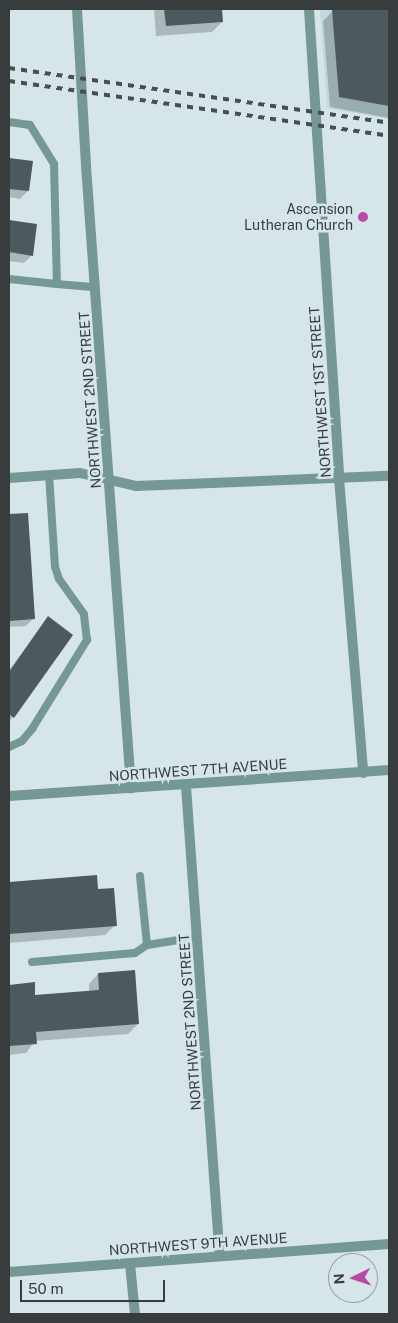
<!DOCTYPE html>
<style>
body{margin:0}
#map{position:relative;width:398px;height:1323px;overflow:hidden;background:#d6e5e9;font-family:"Public Sans",sans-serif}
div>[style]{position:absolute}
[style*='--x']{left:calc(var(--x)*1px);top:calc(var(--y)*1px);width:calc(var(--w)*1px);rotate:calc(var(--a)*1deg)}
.built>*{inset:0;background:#c1d9de}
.shadow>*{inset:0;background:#0003}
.building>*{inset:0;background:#4e585f}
.service>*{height:8px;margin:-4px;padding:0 4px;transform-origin:4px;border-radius:4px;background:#759895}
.minor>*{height:10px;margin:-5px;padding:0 5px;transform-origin:5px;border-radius:5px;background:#759895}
.rail>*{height:4px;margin-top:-2px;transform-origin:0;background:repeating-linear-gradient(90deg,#484f50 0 6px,transparent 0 12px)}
.dots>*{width:14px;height:14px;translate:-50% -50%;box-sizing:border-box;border:2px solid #d6e5e9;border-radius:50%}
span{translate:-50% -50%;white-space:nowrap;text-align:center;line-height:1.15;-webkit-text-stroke:5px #d6e5e9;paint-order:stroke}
.poi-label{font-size:14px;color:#373d3e}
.right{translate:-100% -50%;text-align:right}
.street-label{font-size:14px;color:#373d3e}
.frame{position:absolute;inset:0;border:10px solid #373d3e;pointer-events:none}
.north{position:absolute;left:328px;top:1253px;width:50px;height:50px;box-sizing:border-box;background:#d6e5e9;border:1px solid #96a2a5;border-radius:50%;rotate:266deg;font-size:14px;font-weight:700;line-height:20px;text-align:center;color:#373d3e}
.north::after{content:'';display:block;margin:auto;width:18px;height:22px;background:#ba49a5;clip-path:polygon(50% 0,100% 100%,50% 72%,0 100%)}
.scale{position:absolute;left:20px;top:1280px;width:145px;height:22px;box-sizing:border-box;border:2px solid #373d3e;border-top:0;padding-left:6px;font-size:15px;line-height:18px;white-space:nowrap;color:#373d3e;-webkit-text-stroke:4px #d6e5e9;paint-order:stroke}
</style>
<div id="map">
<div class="built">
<i style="clip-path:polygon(320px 9px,389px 9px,389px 119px,327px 108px)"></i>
</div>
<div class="shadow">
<i style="clip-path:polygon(154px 9px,221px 9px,222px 22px,212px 32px,156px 36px)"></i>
<i style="clip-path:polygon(389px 9px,389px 118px,330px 107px,323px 21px,333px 11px)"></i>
<i style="clip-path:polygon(9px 159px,32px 162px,28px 191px,20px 199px,9px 197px)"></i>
<i style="clip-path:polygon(9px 221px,36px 225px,32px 255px,24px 263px,9px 261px)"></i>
<i style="clip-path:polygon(27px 514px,34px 618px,26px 626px,9px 627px,9px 515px)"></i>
<i style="clip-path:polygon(48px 618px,13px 717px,9px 722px,9px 670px)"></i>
<i style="clip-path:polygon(96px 876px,97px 891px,115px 925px,105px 935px,9px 943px,9px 883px)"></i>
<i style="clip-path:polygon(98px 974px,138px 1024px,128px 1034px,35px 1041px,26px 1053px,9px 1055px,9px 986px,33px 984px,34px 997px,89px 992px,89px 984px)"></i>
</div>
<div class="building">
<i style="clip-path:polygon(164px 9px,222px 9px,223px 22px,166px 26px)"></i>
<i style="clip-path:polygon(389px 9px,389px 106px,339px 97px,332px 10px)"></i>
<i style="clip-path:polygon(9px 158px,33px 161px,29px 191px,9px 189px)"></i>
<i style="clip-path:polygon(9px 220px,37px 224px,33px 256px,9px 252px)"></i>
<i style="clip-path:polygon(28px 513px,35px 619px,9px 621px,9px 514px)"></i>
<i style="clip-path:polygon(48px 616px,73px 635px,14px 718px,9px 714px,9px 672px)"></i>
<i style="clip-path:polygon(97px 875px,98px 889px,114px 888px,117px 926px,9px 934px,9px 882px)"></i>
<i style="clip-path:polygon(135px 970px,139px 1024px,36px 1032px,37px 1044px,9px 1046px,9px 985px,35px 982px,35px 995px,99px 990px,98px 973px)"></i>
</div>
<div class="service">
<i style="--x:9;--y:122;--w:21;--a:8"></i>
<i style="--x:30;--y:125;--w:46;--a:58.4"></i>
<i style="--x:54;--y:164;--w:120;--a:88.6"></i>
<i style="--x:57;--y:284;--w:38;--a:5"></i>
<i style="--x:9;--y:279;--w:48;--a:5.9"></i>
<i style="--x:9;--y:747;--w:14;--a:-25"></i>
<i style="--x:22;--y:741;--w:16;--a:-50"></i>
<i style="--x:32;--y:729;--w:105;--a:-58.3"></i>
<i style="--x:87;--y:640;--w:26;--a:-97"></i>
<i style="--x:84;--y:614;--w:43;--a:-125.5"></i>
<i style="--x:59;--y:579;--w:13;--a:-108"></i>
<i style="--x:55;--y:567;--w:92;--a:-93.7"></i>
<i style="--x:140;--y:876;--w:69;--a:84.2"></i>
<i style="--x:32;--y:962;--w:103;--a:-5"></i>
<i style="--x:135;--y:953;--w:14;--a:-34"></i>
<i style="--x:147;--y:945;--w:51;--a:-9.1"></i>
</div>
<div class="minor">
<i style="--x:77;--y:9;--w:157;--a:86.7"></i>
<i style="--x:86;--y:166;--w:624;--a:85.86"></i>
<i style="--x:309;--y:9;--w:470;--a:86.3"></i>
<i style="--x:339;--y:478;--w:296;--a:85.3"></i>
<i style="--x:9;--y:478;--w:71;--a:-4"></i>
<i style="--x:80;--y:473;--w:57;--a:13.1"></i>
<i style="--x:136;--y:486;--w:253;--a:-2.3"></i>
<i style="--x:186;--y:786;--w:471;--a:85.9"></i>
<i style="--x:9;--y:796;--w:381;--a:-3.9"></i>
<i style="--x:130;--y:1264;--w:50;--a:84.3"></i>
<i style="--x:9;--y:1272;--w:381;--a:-4.2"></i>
</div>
<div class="rail">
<i style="--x:9;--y:68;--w:384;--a:8.2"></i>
<i style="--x:9;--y:81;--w:384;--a:8.2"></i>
</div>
<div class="dots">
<i style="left:363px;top:217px;background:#ba49a5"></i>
</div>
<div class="poi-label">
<span class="right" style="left:353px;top:217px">Ascension<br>Lutheran Church</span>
</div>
<div class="street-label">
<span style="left:320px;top:392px;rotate:-94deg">NORTHWEST 1ST STREET</span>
<span style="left:90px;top:400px;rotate:-94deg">NORTHWEST 2ND STREET</span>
<span style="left:198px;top:770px;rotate:-4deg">NORTHWEST 7TH AVENUE</span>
<span style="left:190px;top:1022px;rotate:-94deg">NORTHWEST 2ND STREET</span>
<span style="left:198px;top:1244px;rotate:-4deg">NORTHWEST 9TH AVENUE</span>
</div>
<div class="frame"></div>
<div class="north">N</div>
<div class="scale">50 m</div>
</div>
